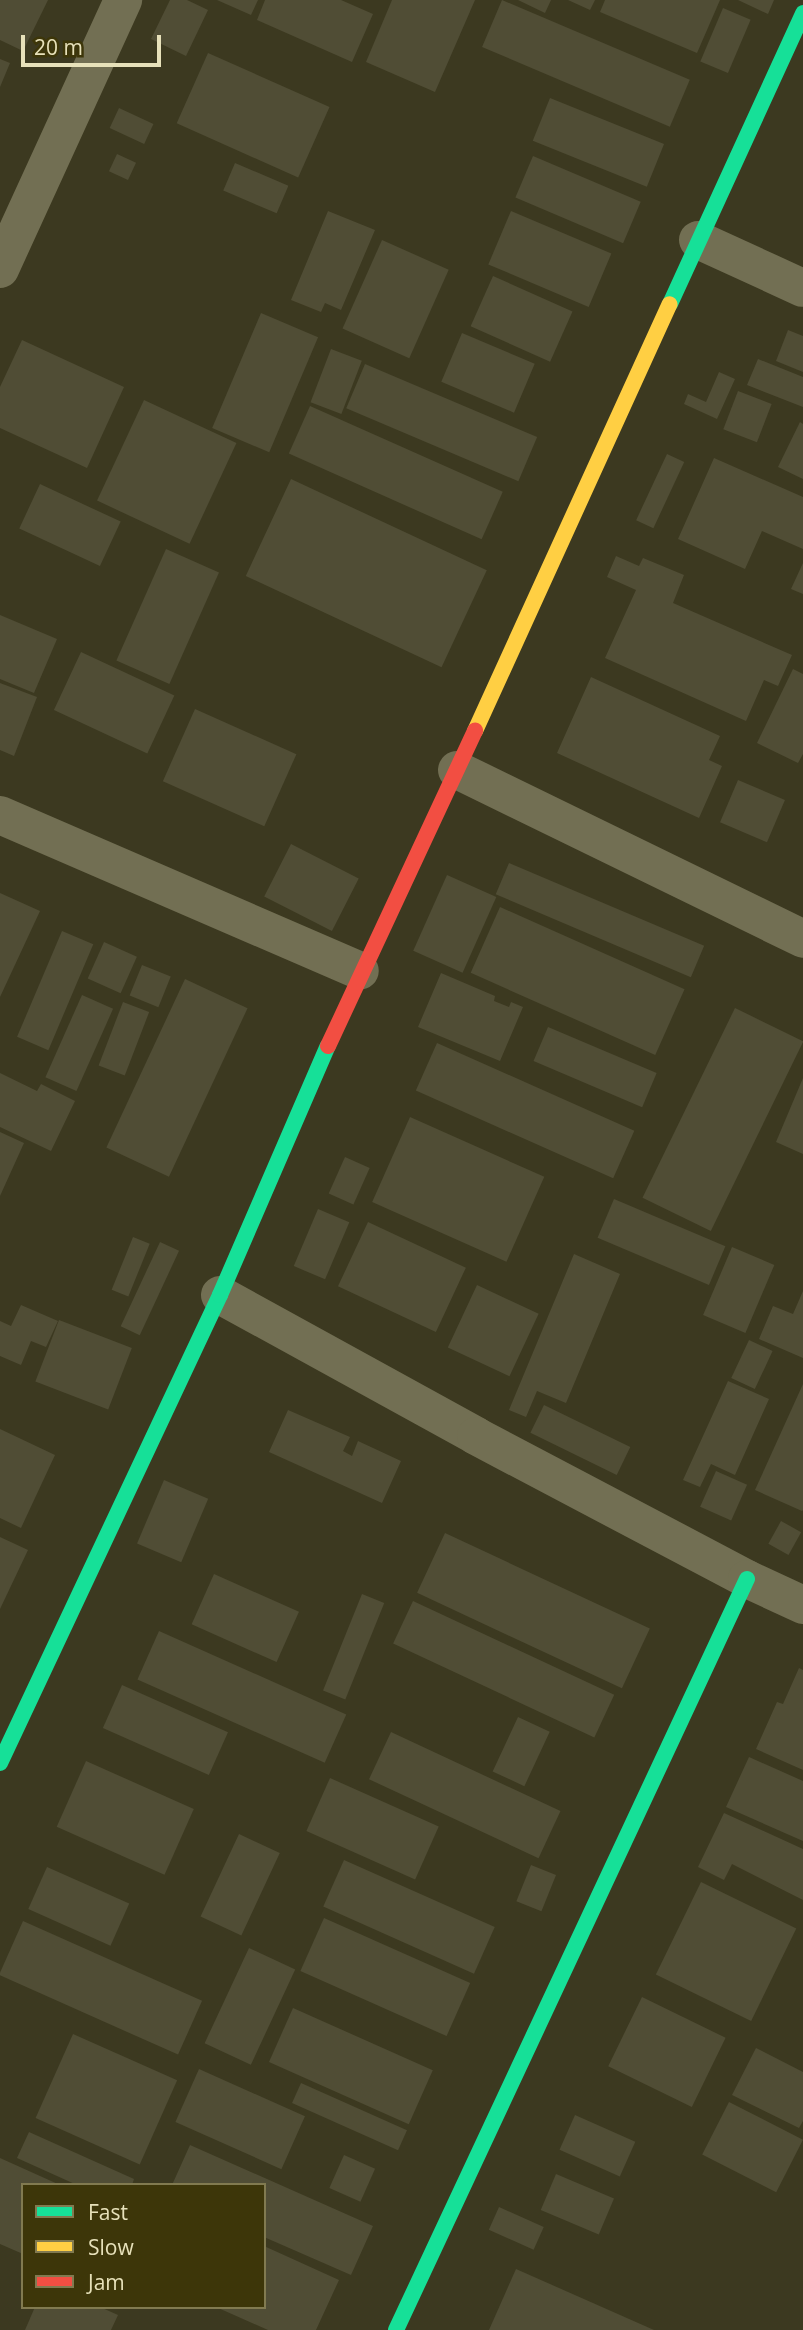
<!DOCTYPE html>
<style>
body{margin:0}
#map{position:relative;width:803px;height:2330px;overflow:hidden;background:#3c3920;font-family:"Open Sans",sans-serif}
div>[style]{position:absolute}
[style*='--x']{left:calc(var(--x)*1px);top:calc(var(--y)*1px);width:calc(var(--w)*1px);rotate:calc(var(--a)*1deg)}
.building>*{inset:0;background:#504d35;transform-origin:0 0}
.street>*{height:38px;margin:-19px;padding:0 19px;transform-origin:19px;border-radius:19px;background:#726f53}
.fast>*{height:16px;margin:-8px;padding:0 8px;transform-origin:8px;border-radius:8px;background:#16e098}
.slow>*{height:16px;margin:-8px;padding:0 8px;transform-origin:8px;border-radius:8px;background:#ffcf43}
.jam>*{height:16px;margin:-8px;padding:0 8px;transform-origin:8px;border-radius:8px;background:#f24e42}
span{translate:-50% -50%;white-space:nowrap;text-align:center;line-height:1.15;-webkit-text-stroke:5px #3d3609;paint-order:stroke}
.legend{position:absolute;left:21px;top:2183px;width:245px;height:126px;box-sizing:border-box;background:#3d3609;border:2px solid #817a50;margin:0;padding:9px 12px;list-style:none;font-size:21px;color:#e7e1ba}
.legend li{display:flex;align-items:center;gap:14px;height:35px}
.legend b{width:35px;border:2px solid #817a50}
.scale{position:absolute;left:21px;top:35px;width:140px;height:32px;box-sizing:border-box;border:4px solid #e7e1ba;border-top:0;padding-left:9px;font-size:21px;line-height:24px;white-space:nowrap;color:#e7e1ba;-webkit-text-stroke:5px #3d3609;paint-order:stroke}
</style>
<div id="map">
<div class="building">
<i style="clip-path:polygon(0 0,48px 0,23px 51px,0 40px)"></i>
<i style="clip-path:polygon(170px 0,187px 0,208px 10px,186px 56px,151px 39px)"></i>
<i style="clip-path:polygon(217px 0,258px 0,251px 15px)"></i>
<i style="clip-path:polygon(265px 0,341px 0,373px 14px,352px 62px,257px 20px)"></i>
<i style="clip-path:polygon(392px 0,475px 0,435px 92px,366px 62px)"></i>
<i style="left:502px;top:0;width:204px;height:51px;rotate:23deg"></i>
<i style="clip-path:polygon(518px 0,551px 0,545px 13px)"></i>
<i style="clip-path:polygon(568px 0,595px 0,590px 10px)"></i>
<i style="clip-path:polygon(605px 0,720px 0,697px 53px,600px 12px)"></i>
<i style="clip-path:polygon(738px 0,774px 0,768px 14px)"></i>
<i style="left:723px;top:8px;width:30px;height:58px;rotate:23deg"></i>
<i style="left:208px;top:53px;width:133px;height:77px;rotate:24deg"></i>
<i style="clip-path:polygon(0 59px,10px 63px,0 87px)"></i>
<i style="left:550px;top:98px;width:123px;height:46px;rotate:22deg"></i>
<i style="left:119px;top:108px;width:38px;height:22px;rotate:25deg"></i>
<i style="left:117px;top:154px;width:21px;height:19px;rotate:25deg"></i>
<i style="left:533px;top:156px;width:117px;height:45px;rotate:23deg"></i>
<i style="left:235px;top:163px;width:58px;height:30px;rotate:23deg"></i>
<i style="clip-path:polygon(328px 211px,375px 230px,341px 310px,325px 303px,321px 312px,291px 300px)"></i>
<i style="left:511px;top:211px;width:109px;height:58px;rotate:23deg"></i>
<i style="left:382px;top:240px;width:73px;height:97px;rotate:24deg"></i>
<i style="left:493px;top:276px;width:87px;height:55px;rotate:24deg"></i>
<i style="left:261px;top:313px;width:62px;height:125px;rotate:23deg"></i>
<i style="clip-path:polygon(788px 330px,803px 336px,803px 372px,776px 361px)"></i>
<i style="left:462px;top:333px;width:79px;height:53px;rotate:23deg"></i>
<i style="clip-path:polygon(22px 340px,124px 387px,87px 468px,0 428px,0 387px)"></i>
<i style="left:331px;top:349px;width:33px;height:57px;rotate:21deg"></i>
<i style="clip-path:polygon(758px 359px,803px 377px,803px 407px,747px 385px)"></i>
<i style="left:365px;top:364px;width:187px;height:48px;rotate:23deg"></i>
<i style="clip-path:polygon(719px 372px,735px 379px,717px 419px,684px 404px,688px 394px,706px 402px)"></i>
<i style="left:738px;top:391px;width:36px;height:41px;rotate:21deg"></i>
<i style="left:144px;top:400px;width:102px;height:111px;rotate:25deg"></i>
<i style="left:310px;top:406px;width:211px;height:52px;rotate:24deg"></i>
<i style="clip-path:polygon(800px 422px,803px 424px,803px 479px,778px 467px)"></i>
<i style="left:667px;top:454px;width:19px;height:73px;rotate:25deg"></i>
<i style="clip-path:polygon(714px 458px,803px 497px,803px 549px,762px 531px,745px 569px,678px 539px)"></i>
<i style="left:291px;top:479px;width:216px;height:107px;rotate:25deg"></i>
<i style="left:40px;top:484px;width:89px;height:49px;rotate:25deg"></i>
<i style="left:166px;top:549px;width:58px;height:122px;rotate:24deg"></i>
<i style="clip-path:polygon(616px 556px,639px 566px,643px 558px,684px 575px,673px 603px,792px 655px,778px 686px,764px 680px,746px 721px,605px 658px,636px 590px,607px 577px)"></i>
<i style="clip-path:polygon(803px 563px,803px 594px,791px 589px)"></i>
<i style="clip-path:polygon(0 615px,57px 639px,34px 693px,0 679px)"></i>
<i style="left:81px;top:652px;width:103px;height:64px;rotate:25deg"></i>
<i style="clip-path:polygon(793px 669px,803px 674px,803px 754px,798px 763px,757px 743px)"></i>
<i style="clip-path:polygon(591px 677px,720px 736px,709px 760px,722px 766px,699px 818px,557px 753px)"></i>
<i style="clip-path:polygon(0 683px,37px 697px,14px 756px,0 750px)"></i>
<i style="left:195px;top:709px;width:111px;height:79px;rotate:24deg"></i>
<i style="left:738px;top:780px;width:51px;height:46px;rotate:23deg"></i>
<i style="left:291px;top:844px;width:76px;height:59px;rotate:27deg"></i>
<i style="left:509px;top:863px;width:212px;height:34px;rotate:23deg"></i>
<i style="left:447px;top:875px;width:54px;height:83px;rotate:24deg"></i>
<i style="clip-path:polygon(0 893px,40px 911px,0 997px)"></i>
<i style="left:500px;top:907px;width:202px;height:72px;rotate:24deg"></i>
<i style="left:62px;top:931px;width:34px;height:115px;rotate:23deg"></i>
<i style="left:104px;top:942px;width:36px;height:40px;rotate:24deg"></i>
<i style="left:142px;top:965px;width:31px;height:33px;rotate:22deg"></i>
<i style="clip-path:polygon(441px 973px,495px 996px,494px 1001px,509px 1007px,511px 1002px,523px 1007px,500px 1061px,418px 1027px)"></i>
<i style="left:185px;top:979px;width:69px;height:186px;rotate:25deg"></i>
<i style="left:82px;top:995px;width:34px;height:90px;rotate:24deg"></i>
<i style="left:123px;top:1002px;width:28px;height:68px;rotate:21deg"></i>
<i style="left:735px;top:1008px;width:76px;height:211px;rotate:26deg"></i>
<i style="left:548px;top:1027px;width:118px;height:37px;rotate:23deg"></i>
<i style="left:437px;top:1043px;width:216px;height:52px;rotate:24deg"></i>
<i style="clip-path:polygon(0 1073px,37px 1091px,41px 1084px,75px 1101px,51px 1151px,0 1127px)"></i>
<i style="clip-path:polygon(803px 1078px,803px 1154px,776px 1142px)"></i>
<i style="left:410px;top:1117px;width:147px;height:93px;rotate:24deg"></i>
<i style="clip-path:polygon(0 1132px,24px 1143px,0 1196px)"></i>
<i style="left:345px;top:1157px;width:27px;height:40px;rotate:24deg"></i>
<i style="left:614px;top:1199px;width:121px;height:42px;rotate:23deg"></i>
<i style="left:318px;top:1209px;width:34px;height:62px;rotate:23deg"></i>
<i style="left:368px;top:1222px;width:108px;height:71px;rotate:25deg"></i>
<i style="left:133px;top:1237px;width:18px;height:57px;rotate:22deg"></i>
<i style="left:160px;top:1242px;width:21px;height:93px;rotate:25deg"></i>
<i style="left:732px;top:1247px;width:46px;height:74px;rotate:23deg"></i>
<i style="clip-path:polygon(574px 1254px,620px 1274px,566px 1403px,537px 1391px,526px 1417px,509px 1410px)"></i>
<i style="left:477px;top:1285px;width:68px;height:69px;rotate:25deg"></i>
<i style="clip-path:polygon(803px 1291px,803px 1358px,759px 1339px,773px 1306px,793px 1314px)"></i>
<i style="clip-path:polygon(21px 1305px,58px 1321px,46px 1347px,31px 1341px,21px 1365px,0 1356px,0 1321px,11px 1326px)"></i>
<i style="left:59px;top:1320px;width:78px;height:66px;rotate:21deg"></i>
<i style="left:749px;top:1340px;width:26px;height:42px;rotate:25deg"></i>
<i style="clip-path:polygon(728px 1381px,769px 1399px,735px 1475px,711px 1464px,700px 1487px,683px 1480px)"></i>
<i style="clip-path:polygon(803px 1384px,803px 1510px,802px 1511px,755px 1490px)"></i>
<i style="left:544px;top:1405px;width:96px;height:31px;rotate:26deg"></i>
<i style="clip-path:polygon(288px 1410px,350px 1437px,343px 1451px,352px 1456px,358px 1441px,401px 1461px,382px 1503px,269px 1452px)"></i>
<i style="clip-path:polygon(0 1429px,55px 1455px,21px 1528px,0 1518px)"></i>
<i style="left:716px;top:1471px;width:34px;height:39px;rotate:24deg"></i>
<i style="left:164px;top:1480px;width:48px;height:69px;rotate:23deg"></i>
<i style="left:781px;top:1521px;width:23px;height:26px;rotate:29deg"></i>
<i style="left:445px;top:1533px;width:226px;height:66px;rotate:25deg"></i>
<i style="clip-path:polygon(0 1537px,28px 1550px,0 1609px)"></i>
<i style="left:214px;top:1574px;width:93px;height:55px;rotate:24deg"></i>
<i style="left:362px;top:1594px;width:24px;height:104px;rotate:22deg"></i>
<i style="left:413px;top:1601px;width:222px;height:47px;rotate:25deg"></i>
<i style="left:159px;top:1631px;width:205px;height:53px;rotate:24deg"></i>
<i style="clip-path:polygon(799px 1668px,803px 1670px,803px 1770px,756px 1749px,777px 1702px,783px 1704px)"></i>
<i style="left:122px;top:1685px;width:116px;height:47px;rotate:24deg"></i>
<i style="left:518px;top:1717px;width:35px;height:60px;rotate:25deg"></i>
<i style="left:391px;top:1732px;width:187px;height:52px;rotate:25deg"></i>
<i style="clip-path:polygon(749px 1757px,803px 1781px,803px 1841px,726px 1807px)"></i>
<i style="left:86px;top:1761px;width:118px;height:72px;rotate:24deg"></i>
<i style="left:330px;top:1778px;width:119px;height:58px;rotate:24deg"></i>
<i style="clip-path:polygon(724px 1813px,803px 1849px,803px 1900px,732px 1864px,724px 1880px,698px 1867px)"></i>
<i style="left:239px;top:1834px;width:45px;height:91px;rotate:25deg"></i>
<i style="left:344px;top:1860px;width:165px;height:51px;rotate:24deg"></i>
<i style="left:531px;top:1865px;width:27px;height:39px;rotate:22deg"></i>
<i style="left:47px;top:1867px;width:90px;height:46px;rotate:24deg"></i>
<i style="left:701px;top:1882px;width:106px;height:103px;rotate:26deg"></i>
<i style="left:324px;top:1918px;width:160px;height:58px;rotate:24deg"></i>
<i style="left:23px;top:1921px;width:196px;height:59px;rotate:24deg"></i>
<i style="left:249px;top:1948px;width:51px;height:105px;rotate:25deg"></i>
<i style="left:642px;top:1997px;width:93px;height:77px;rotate:26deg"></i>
<i style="left:293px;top:2008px;width:153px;height:59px;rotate:24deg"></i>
<i style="left:73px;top:2034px;width:114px;height:92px;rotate:24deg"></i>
<i style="clip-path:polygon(756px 2048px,803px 2072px,803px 2121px,799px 2128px,732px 2095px)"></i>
<i style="left:199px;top:2069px;width:116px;height:58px;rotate:24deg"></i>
<i style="left:301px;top:2083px;width:116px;height:22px;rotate:24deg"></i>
<i style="left:729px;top:2102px;width:83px;height:59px;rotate:27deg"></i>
<i style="left:575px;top:2115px;width:66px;height:38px;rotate:24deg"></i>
<i style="clip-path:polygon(29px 2132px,134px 2179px,132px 2185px,77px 2185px,17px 2158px)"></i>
<i style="clip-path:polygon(190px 2145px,373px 2226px,351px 2275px,264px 2237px,264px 2185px,172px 2185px)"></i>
<i style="left:344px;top:2155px;width:34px;height:36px;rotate:24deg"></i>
<i style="clip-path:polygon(0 2158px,60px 2185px,23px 2185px,23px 2254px,0 2244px)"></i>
<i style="left:556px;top:2174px;width:63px;height:39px;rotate:23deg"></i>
<i style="left:499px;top:2207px;width:49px;height:25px;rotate:24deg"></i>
<i style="clip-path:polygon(264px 2246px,339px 2280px,316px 2330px,268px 2330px,216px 2307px,264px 2307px)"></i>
<i style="clip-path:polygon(516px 2269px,654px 2330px,489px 2330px)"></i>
<i style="clip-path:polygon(35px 2307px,100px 2307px,118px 2315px,111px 2330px,25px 2330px)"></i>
</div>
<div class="street">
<i style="--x:698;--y:240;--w:115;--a:24.6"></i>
<i style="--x:0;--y:269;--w:296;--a:-65.4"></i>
<i style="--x:457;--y:770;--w:385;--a:26"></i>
<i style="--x:0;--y:815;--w:392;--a:23.4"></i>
<i style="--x:220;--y:1295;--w:292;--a:28.8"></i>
<i style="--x:476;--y:1436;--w:306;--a:27.8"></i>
<i style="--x:747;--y:1579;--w:62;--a:24.9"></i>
</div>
<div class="fast">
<i style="--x:670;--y:304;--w:320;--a:-65.4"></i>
<i style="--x:0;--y:1763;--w:517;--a:-64.82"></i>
<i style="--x:220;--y:1295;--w:271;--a:-66.6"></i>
<i style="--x:396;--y:2330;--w:829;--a:-64.95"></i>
</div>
<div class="slow">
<i style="--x:475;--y:731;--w:469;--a:-65.5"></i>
</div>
<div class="jam">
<i style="--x:328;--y:1046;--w:348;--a:-65"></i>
</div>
<ul class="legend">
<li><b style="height:9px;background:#16e098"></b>Fast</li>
<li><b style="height:9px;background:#ffcf43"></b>Slow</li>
<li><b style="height:9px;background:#f24e42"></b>Jam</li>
</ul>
<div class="scale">20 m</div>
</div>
